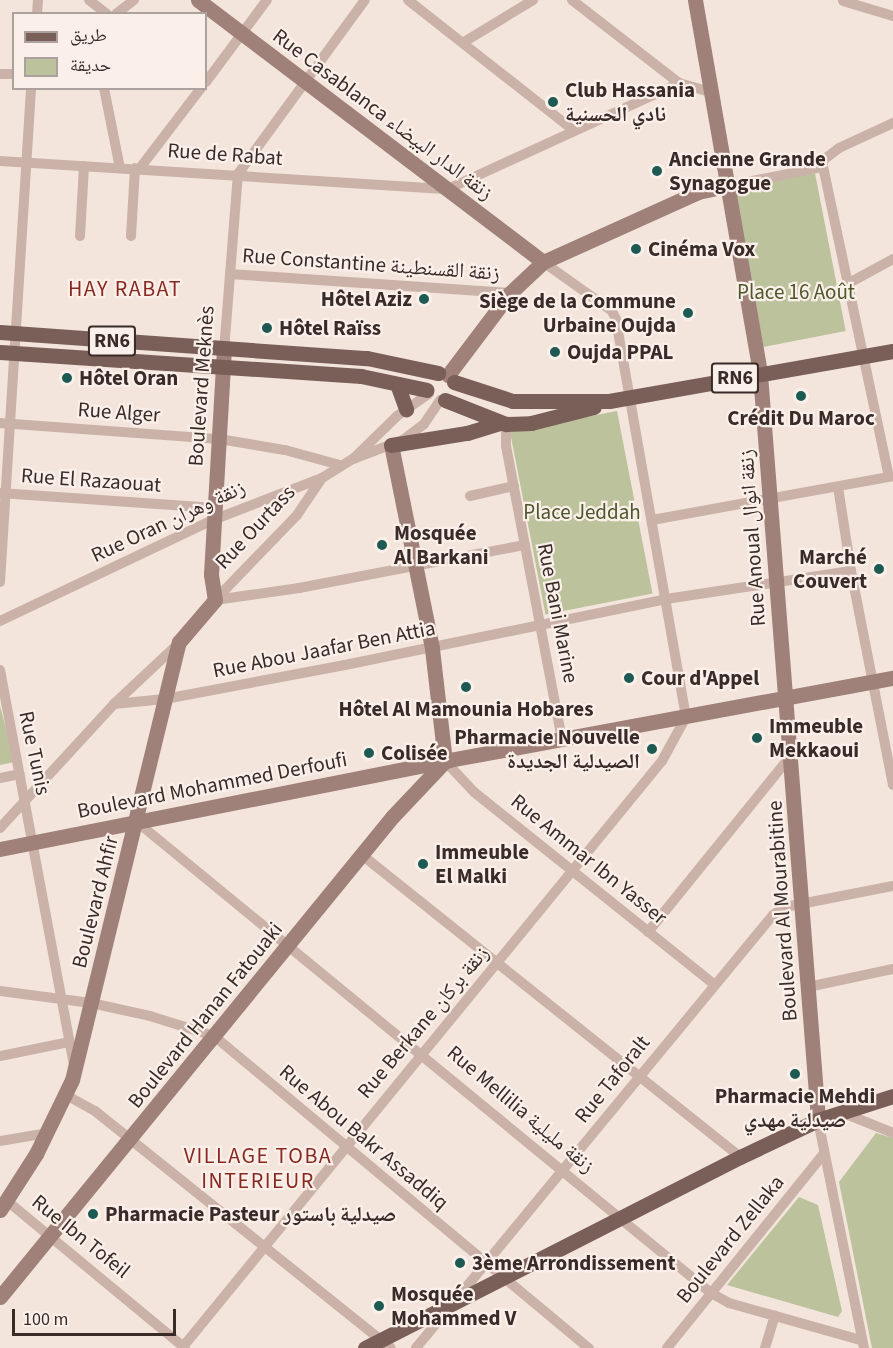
<!DOCTYPE html>
<meta charset="utf-8">
<style>
body{margin:0}
#map{position:relative;width:893px;height:1348px;overflow:hidden;background:#f3e5dc;font-family:"Source Sans 3","Noto Naskh Arabic",sans-serif}
div>[style]{position:absolute}
[style*='--x']{left:calc(var(--x)*1px);top:calc(var(--y)*1px);width:calc(var(--w)*1px);rotate:calc(var(--a)*1deg)}
.green>*{inset:0;background:#bcc29c;transform-origin:0 0}
.street>*{height:10px;margin:-5px;padding:0 5px;transform-origin:5px;border-radius:5px;background:#cbb2a8}
.secondary>*{height:15px;margin:-7.5px;padding:0 7.5px;transform-origin:7.5px;border-radius:7.5px;background:#9f8179}
.primary>*{height:15px;margin:-7.5px;padding:0 7.5px;transform-origin:7.5px;border-radius:7.5px;background:#7a5f59}
.dots>*{width:16px;height:16px;translate:-50% -50%;box-sizing:border-box;border:3px solid #faf0e9;border-radius:50%}
span{translate:-50% -50%;white-space:nowrap;text-align:center;line-height:1.15;-webkit-text-stroke:4.5px #faf0e9;paint-order:stroke}
.shield-label span{padding:2px 4px;background:#faf0e9;border:2px solid;border-radius:4px;-webkit-text-stroke-width:0}
.shield-label{font-size:20px;color:#382b28;font-weight:700}
.poi-label{font-size:21px;color:#382b28;font-weight:700}
.left{translate:0 -50%;text-align:left}
.right{translate:-100% -50%;text-align:right}
.street-label{font-size:21px;color:#382b28}
.park-label{font-size:21px;color:#4e572c}
.neighbourhood-label{font-size:22px;color:#882820;letter-spacing:1.5px}
.legend{position:absolute;left:12px;top:12px;width:195px;height:78px;box-sizing:border-box;background:#faf0e9;border:2px solid #aca19c;margin:0;padding:8px 10px;list-style:none;font-size:18px;color:#382b28}
.legend li{display:flex;align-items:center;gap:12px;height:30px}
.legend b{width:30px;border:2px solid #aca19c}
.scale{position:absolute;left:12px;top:1309px;width:164px;height:27px;box-sizing:border-box;border:3px solid #382b28;border-top:0;padding-left:8px;font-size:18px;line-height:21px;white-space:nowrap;color:#382b28;-webkit-text-stroke:4px #faf0e9;paint-order:stroke}
</style>
<div id="map">
<div class="green">
<i style="left:815px;top:173px;width:161px;height:84px;rotate:79deg"></i>
<i style="left:617px;top:411px;width:186px;height:109px;rotate:79deg"></i>
<i style="clip-path:polygon(0 706px,15px 762px,0 765px)"></i>
<i style="clip-path:polygon(876px 1133px,893px 1138px,893px 1348px,872px 1348px,839px 1182px)"></i>
<i style="clip-path:polygon(799px 1197px,818px 1205px,842px 1311px,838px 1317px,727px 1285px)"></i>
</div>
<div class="street">
<i style="--x:89;--y:0;--w:23;--a:38"></i>
<i style="--x:408;--y:0;--w:210;--a:38.2"></i>
<i style="--x:572;--y:0;--w:135;--a:37.8"></i>
<i style="--x:679;--y:83;--w:33;--a:16"></i>
<i style="--x:843;--y:1;--w:52;--a:16.7"></i>
<i style="--x:37;--y:14;--w:14;--a:-86"></i>
<i style="--x:116;--y:14;--w:23;--a:-38"></i>
<i style="--x:464;--y:42;--w:81;--a:-31.3"></i>
<i style="--x:0;--y:74;--w:14;--a:0"></i>
<i style="--x:206;--y:82;--w:102;--a:-53.4"></i>
<i style="--x:104;--y:88;--w:82;--a:78.7"></i>
<i style="--x:0;--y:161;--w:449;--a:3.6"></i>
<i style="--x:448;--y:189;--w:254;--a:-24.6"></i>
<i style="--x:140;--y:168;--w:101;--a:-52.7"></i>
<i style="--x:727;--y:186;--w:98;--a:-11.2"></i>
<i style="--x:80;--y:236;--w:70;--a:-86.7"></i>
<i style="--x:131;--y:236;--w:68;--a:-86.6"></i>
<i style="--x:230;--y:274;--w:281;--a:3.9"></i>
<i style="--x:849;--y:283;--w:50;--a:-28.6"></i>
<i style="--x:224;--y:351;--w:178;--a:-85.5"></i>
<i style="--x:238;--y:174;--w:215;--a:-53.9"></i>
<i style="--x:0;--y:423;--w:220;--a:4.2"></i>
<i style="--x:219;--y:439;--w:67;--a:9.5"></i>
<i style="--x:285;--y:450;--w:57;--a:15.3"></i>
<i style="--x:506;--y:424;--w:22;--a:90"></i>
<i style="--x:506;--y:446;--w:298;--a:79.2"></i>
<i style="--x:354;--y:458;--w:60;--a:-44.3"></i>
<i style="--x:397;--y:416;--w:39;--a:-35"></i>
<i style="--x:889;--y:477;--w:323;--a:-102"></i>
<i style="--x:822;--y:161;--w:21;--a:-37"></i>
<i style="--x:839;--y:148;--w:60;--a:-24.8"></i>
<i style="--x:838;--y:487;--w:85;--a:81.2"></i>
<i style="--x:851;--y:571;--w:218;--a:78.9"></i>
<i style="--x:0;--y:493;--w:216;--a:4"></i>
<i style="--x:470;--y:496;--w:45;--a:-12.8"></i>
<i style="--x:652;--y:520;--w:245;--a:-10.3"></i>
<i style="--x:0;--y:582;--w:495;--a:-86.4"></i>
<i style="--x:215;--y:600;--w:85;--a:-8.1"></i>
<i style="--x:299;--y:588;--w:230;--a:-10.8"></i>
<i style="--x:215;--y:600;--w:118;--a:-46"></i>
<i style="--x:297;--y:515;--w:45;--a:-56"></i>
<i style="--x:0;--y:621;--w:236;--a:-25.4"></i>
<i style="--x:213;--y:520;--w:117;--a:-21.1"></i>
<i style="--x:322;--y:478;--w:36;--a:-32"></i>
<i style="--x:353;--y:459;--w:53;--a:-20.8"></i>
<i style="--x:403;--y:440;--w:26;--a:-37"></i>
<i style="--x:424;--y:424;--w:29;--a:-56"></i>
<i style="--x:0;--y:670;--w:402;--a:79.4"></i>
<i style="--x:114;--y:704;--w:51;--a:-5.6"></i>
<i style="--x:165;--y:699;--w:183;--a:-10.7"></i>
<i style="--x:345;--y:665;--w:328;--a:-11.6"></i>
<i style="--x:666;--y:599;--w:187;--a:-8.6"></i>
<i style="--x:445;--y:761;--w:42;--a:46.9"></i>
<i style="--x:474;--y:792;--w:307;--a:38.7"></i>
<i style="--x:0;--y:778;--w:20;--a:-11"></i>
<i style="--x:137;--y:822;--w:743;--a:39.37"></i>
<i style="--x:711;--y:1293;--w:21;--a:29"></i>
<i style="--x:729;--y:1303;--w:137;--a:15.7"></i>
<i style="--x:0;--y:828;--w:168;--a:-47.4"></i>
<i style="--x:114;--y:704;--w:89;--a:-43.2"></i>
<i style="--x:362;--y:855;--w:484;--a:38.6"></i>
<i style="--x:648;--y:932;--w:229;--a:-51"></i>
<i style="--x:808;--y:987;--w:87;--a:-12"></i>
<i style="--x:0;--y:991;--w:92;--a:7.5"></i>
<i style="--x:91;--y:1003;--w:60;--a:12.4"></i>
<i style="--x:150;--y:1016;--w:67;--a:17.4"></i>
<i style="--x:214;--y:1036;--w:488;--a:39.8"></i>
<i style="--x:0;--y:1056;--w:70;--a:-11.5"></i>
<i style="--x:66;--y:1095;--w:33;--a:29"></i>
<i style="--x:95;--y:1111;--w:379;--a:38.7"></i>
<i style="--x:841;--y:1112;--w:56;--a:22"></i>
<i style="--x:818;--y:1120;--w:233;--a:78.6"></i>
<i style="--x:0;--y:1141;--w:49;--a:-9.5"></i>
<i style="--x:6;--y:1200;--w:232;--a:39.6"></i>
<i style="--x:182;--y:1348;--w:758;--a:-50.73"></i>
<i style="--x:662;--y:761;--w:50;--a:-61.4"></i>
<i style="--x:686;--y:717;--w:404;--a:-100"></i>
<i style="--x:616;--y:319;--w:9;--a:-117"></i>
<i style="--x:612;--y:311;--w:85;--a:-144.6"></i>
<i style="--x:416;--y:1348;--w:561;--a:-50.5"></i>
<i style="--x:773;--y:915;--w:14;--a:-34"></i>
<i style="--x:785;--y:907;--w:110;--a:-11"></i>
<i style="--x:667;--y:1348;--w:248;--a:-51.1"></i>
<i style="--x:765;--y:1348;--w:34;--a:-73"></i>
</div>
<div class="secondary">
<i style="--x:198;--y:0;--w:433;--a:37.2"></i>
<i style="--x:695;--y:0;--w:380;--a:80.1"></i>
<i style="--x:760;--y:374;--w:748;--a:85.55"></i>
<i style="--x:448;--y:375;--w:103;--a:-52.9"></i>
<i style="--x:510;--y:293;--w:45;--a:-43.2"></i>
<i style="--x:543;--y:262;--w:170;--a:-24.3"></i>
<i style="--x:698;--y:192;--w:30;--a:-12"></i>
<i style="--x:0;--y:849;--w:458;--a:-11.2"></i>
<i style="--x:449;--y:760;--w:452;--a:-10.5"></i>
<i style="--x:0;--y:1210;--w:67;--a:-57.3"></i>
<i style="--x:36;--y:1154;--w:82;--a:-64.1"></i>
<i style="--x:72;--y:1080;--w:451;--a:-76.3"></i>
<i style="--x:179;--y:642;--w:55;--a:-49.4"></i>
<i style="--x:215;--y:600;--w:26;--a:-99"></i>
<i style="--x:211;--y:574;--w:223;--a:-86.7"></i>
<i style="--x:0;--y:1297;--w:621;--a:-50.75"></i>
<i style="--x:393;--y:816;--w:76;--a:-46.6"></i>
<i style="--x:445;--y:761;--w:114;--a:-96.6"></i>
<i style="--x:432;--y:648;--w:207;--a:-101.4"></i>
</div>
<div class="primary">
<i style="--x:0;--y:332;--w:368;--a:4.1"></i>
<i style="--x:367;--y:358;--w:73;--a:11.9"></i>
<i style="--x:0;--y:352;--w:362;--a:3.8"></i>
<i style="--x:361;--y:376;--w:67;--a:12"></i>
<i style="--x:454;--y:382;--w:62;--a:17.9"></i>
<i style="--x:513;--y:401;--w:96;--a:0"></i>
<i style="--x:609;--y:401;--w:288;--a:-10"></i>
<i style="--x:397;--y:384;--w:27;--a:70"></i>
<i style="--x:445;--y:400;--w:66;--a:21.5"></i>
<i style="--x:506;--y:424;--w:25;--a:-2"></i>
<i style="--x:531;--y:423;--w:65;--a:-14.3"></i>
<i style="--x:391;--y:445;--w:77;--a:-9"></i>
<i style="--x:467;--y:433;--w:34;--a:-17"></i>
<i style="--x:365;--y:1348;--w:421;--a:-27"></i>
<i style="--x:740;--y:1157;--w:86;--a:-25.4"></i>
<i style="--x:818;--y:1120;--w:79;--a:-17.7"></i>
</div>
<div class="dots">
<i style="left:553px;top:102px;background:#1d5a54"></i>
<i style="left:657px;top:171px;background:#1d5a54"></i>
<i style="left:636px;top:249px;background:#1d5a54"></i>
<i style="left:424px;top:299px;background:#1d5a54"></i>
<i style="left:688px;top:313px;background:#1d5a54"></i>
<i style="left:267px;top:328px;background:#1d5a54"></i>
<i style="left:555px;top:352px;background:#1d5a54"></i>
<i style="left:67px;top:378px;background:#1d5a54"></i>
<i style="left:801px;top:396px;background:#1d5a54"></i>
<i style="left:382px;top:545px;background:#1d5a54"></i>
<i style="left:879px;top:569px;background:#1d5a54"></i>
<i style="left:629px;top:678px;background:#1d5a54"></i>
<i style="left:466px;top:687px;background:#1d5a54"></i>
<i style="left:757px;top:738px;background:#1d5a54"></i>
<i style="left:652px;top:749px;background:#1d5a54"></i>
<i style="left:369px;top:753px;background:#1d5a54"></i>
<i style="left:423px;top:864px;background:#1d5a54"></i>
<i style="left:795px;top:1074px;background:#1d5a54"></i>
<i style="left:93px;top:1214px;background:#1d5a54"></i>
<i style="left:460px;top:1263px;background:#1d5a54"></i>
<i style="left:379px;top:1306px;background:#1d5a54"></i>
</div>
<div class="shield-label">
<span style="left:112px;top:341px">RN6</span>
<span style="left:735px;top:378px">RN6</span>
</div>
<div class="poi-label">
<span class="left" style="left:565px;top:102px">Club Hassania<br>نادي الحسنية</span>
<span class="left" style="left:669px;top:171px">Ancienne Grande<br>Synagogue</span>
<span class="left" style="left:648px;top:249px">Cinéma Vox</span>
<span class="right" style="left:412px;top:299px">Hôtel Aziz</span>
<span class="right" style="left:676px;top:313px">Siège de la Commune<br>Urbaine Oujda</span>
<span class="left" style="left:279px;top:328px">Hôtel Raïss</span>
<span class="left" style="left:567px;top:352px">Oujda PPAL</span>
<span class="left" style="left:79px;top:378px">Hôtel Oran</span>
<span style="left:801px;top:418px">Crédit Du Maroc</span>
<span class="left" style="left:394px;top:545px">Mosquée<br>Al Barkani</span>
<span class="right" style="left:867px;top:569px">Marché<br>Couvert</span>
<span class="left" style="left:641px;top:678px">Cour d'Appel</span>
<span style="left:466px;top:709px">Hôtel Al Mamounia Hobares</span>
<span class="left" style="left:769px;top:738px">Immeuble<br>Mekkaoui</span>
<span class="right" style="left:640px;top:749px">Pharmacie Nouvelle<br>الصيدلية الجديدة</span>
<span class="left" style="left:381px;top:753px">Colisée</span>
<span class="left" style="left:435px;top:864px">Immeuble<br>El Malki</span>
<span style="left:795px;top:1108px">Pharmacie Mehdi<br>صيدلية مهدي</span>
<span class="left" style="left:105px;top:1214px">Pharmacie Pasteur صيدلية باستور</span>
<span class="left" style="left:472px;top:1263px">3ème Arrondissement</span>
<span class="left" style="left:391px;top:1306px">Mosquée<br>Mohammed V</span>
</div>
<div class="street-label">
<span style="left:383px;top:114px;rotate:37deg">Rue Casablanca زنقة الدار البيضاء</span>
<span style="left:225px;top:154px;rotate:4deg">Rue de Rabat</span>
<span style="left:371px;top:264px;rotate:4deg">Rue Constantine زنقة القسنطينة</span>
<span style="left:201px;top:386px;rotate:-86deg">Boulevard Meknès</span>
<span style="left:119px;top:412px;rotate:4deg">Rue Alger</span>
<span style="left:91px;top:480px;rotate:4deg">Rue El Razaouat</span>
<span style="left:168px;top:521px;rotate:-25deg">Rue Oran زنقة وهران</span>
<span style="left:255px;top:527px;rotate:-47deg">Rue Ourtass</span>
<span style="left:752px;top:538px;rotate:-94deg">Rue Anoual زنقة انوال</span>
<span style="left:558px;top:613px;rotate:79deg">Rue Bani Marine</span>
<span style="left:324px;top:649px;rotate:-11deg">Rue Abou Jaafar Ben Attia</span>
<span style="left:35px;top:753px;rotate:78deg">Rue Tunis</span>
<span style="left:212px;top:785px;rotate:-11deg">Boulevard Mohammed Derfoufi</span>
<span style="left:589px;top:859px;rotate:39deg">Rue Ammar Ibn Yasser</span>
<span style="left:95px;top:902px;rotate:-76deg">Boulevard Ahfir</span>
<span style="left:782px;top:911px;rotate:-94deg">Boulevard Al Mourabitine</span>
<span style="left:205px;top:1015px;rotate:-51deg">Boulevard Hanan Fatouaki</span>
<span style="left:423px;top:1022px;rotate:-50deg">Rue Berkane زنقة بركان</span>
<span style="left:612px;top:1079px;rotate:-51deg">Rue Taforalt</span>
<span style="left:521px;top:1109px;rotate:40deg">Rue Mellilia زنقة مليلية</span>
<span style="left:364px;top:1137px;rotate:40deg">Rue Abou Bakr Assaddiq</span>
<span style="left:81px;top:1236px;rotate:39deg">Rue Ibn Tofeil</span>
<span style="left:730px;top:1239px;rotate:-51deg">Boulevard Zellaka</span>
</div>
<div class="park-label">
<span style="left:796px;top:292px">Place 16 Août</span>
<span style="left:582px;top:512px">Place Jeddah</span>
</div>
<div class="neighbourhood-label">
<span style="left:125px;top:290px">HAY RABAT</span>
<span style="left:258px;top:1169px">VILLAGE TOBA<br>INTERIEUR</span>
</div>
<ul class="legend">
<li><b style="height:8px;background:#7a5f59"></b>طريق</li>
<li><b style="height:16px;background:#bcc29c"></b>حديقة</li>
</ul>
<div class="scale">100 m</div>
</div>
